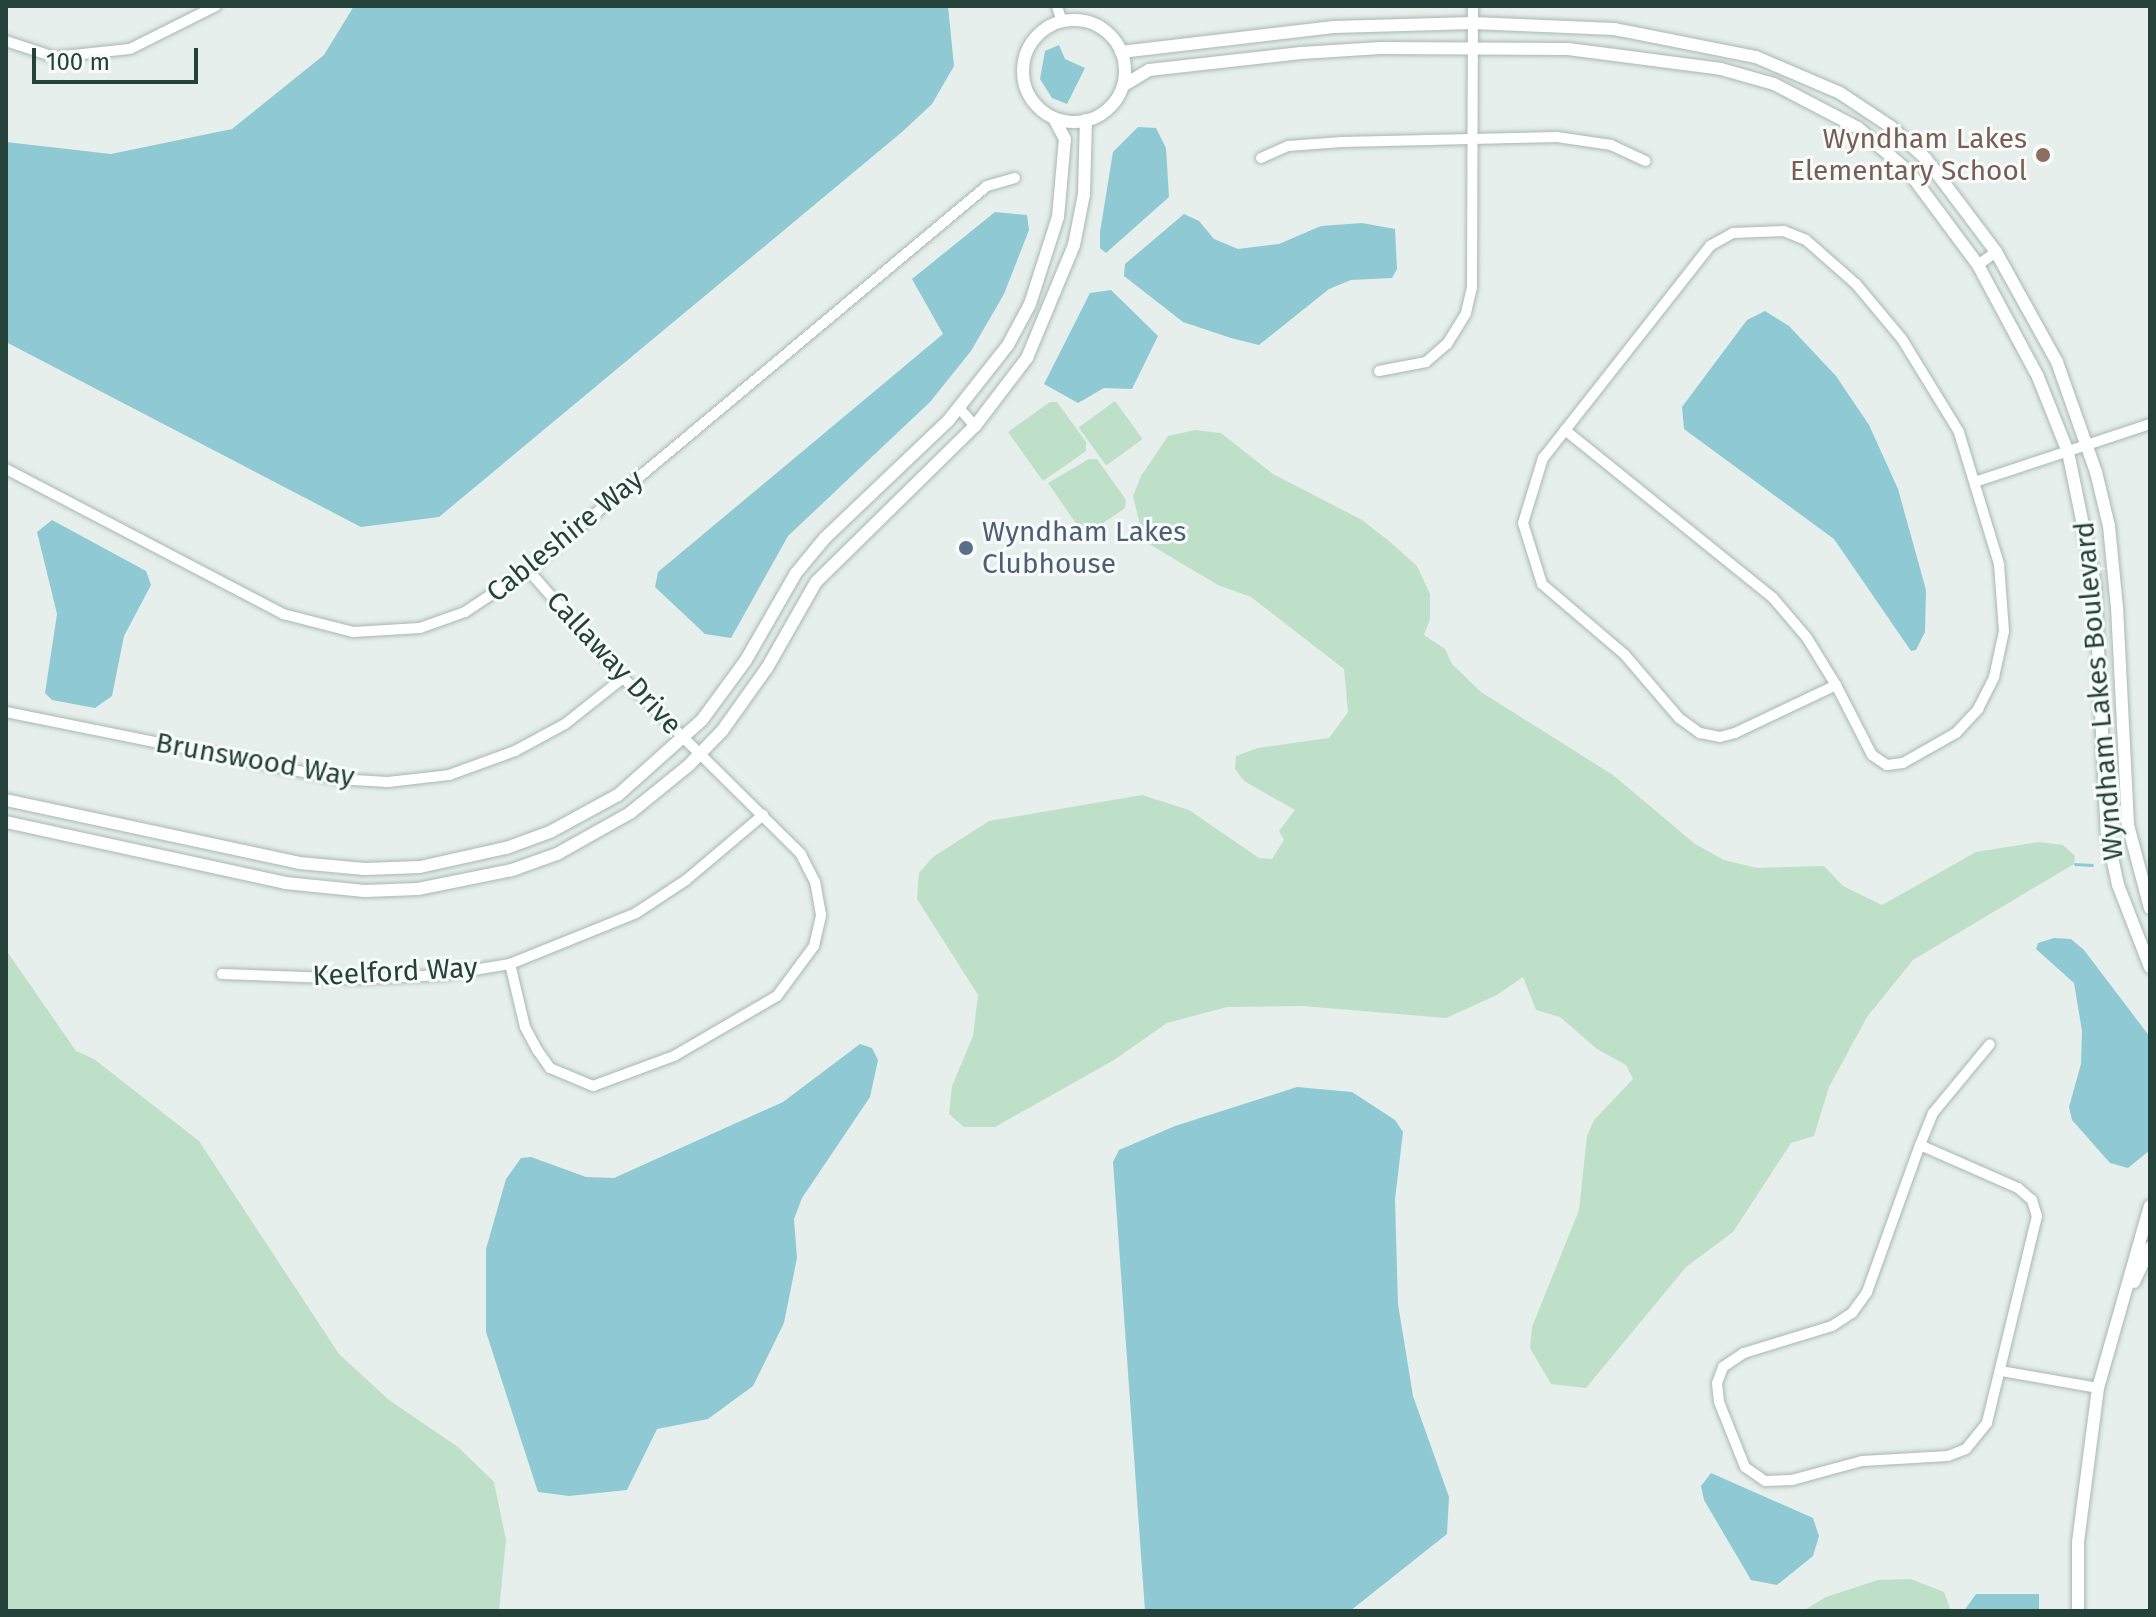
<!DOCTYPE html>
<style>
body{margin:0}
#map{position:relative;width:2156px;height:1617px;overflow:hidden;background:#e6efeb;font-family:"Fira Sans",sans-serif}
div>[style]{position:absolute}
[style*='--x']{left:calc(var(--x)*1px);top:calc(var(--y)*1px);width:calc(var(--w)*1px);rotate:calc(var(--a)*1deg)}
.green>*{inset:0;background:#bfe0c8;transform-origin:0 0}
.water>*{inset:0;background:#8ec9d4}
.stream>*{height:3px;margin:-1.5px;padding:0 1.5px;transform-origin:1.5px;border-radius:1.5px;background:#8ec9d4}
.roads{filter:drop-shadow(0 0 2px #a8b8b2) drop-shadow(0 0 2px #a8b8b2)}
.minor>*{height:10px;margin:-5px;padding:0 5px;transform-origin:5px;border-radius:5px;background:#fff}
.tertiary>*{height:12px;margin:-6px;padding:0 6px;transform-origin:6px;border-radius:6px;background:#fff}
.tertiary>.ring{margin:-6px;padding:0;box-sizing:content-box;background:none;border:12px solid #fff;border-radius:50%}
.dots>*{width:22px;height:22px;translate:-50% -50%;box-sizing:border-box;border:4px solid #f7fbf9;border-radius:50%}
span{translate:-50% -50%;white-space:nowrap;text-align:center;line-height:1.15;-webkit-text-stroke:6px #f7fbf9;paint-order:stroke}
.education-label{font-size:28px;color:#785e54}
.right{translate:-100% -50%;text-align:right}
.service-label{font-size:28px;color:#4e5e75}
.left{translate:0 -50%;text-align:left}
.street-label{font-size:28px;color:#24423a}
.frame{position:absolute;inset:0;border:8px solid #24423a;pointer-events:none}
.scale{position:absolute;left:32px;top:48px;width:166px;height:36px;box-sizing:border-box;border:4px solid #24423a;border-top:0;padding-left:10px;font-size:24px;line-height:28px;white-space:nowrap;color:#24423a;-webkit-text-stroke:6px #f7fbf9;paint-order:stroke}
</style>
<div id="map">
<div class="green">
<i style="left:1115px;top:401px;width:47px;height:45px;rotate:54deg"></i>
<i style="clip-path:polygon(1050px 402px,1057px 402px,1086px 442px,1086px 451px,1043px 481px,1008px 432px)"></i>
<i style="clip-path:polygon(1195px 430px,1221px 433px,1273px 474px,1362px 520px,1389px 541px,1417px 566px,1430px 594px,1430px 619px,1424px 635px,1445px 649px,1452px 664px,1481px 692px,1613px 775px,1695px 844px,1724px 860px,1757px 868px,1824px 866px,1843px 886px,1882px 905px,1976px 852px,2038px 842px,2063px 845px,2075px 856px,2074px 864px,1913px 960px,1867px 1017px,1829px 1087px,1814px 1136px,1791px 1143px,1733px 1232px,1686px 1267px,1586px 1388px,1551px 1384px,1530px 1348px,1532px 1327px,1579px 1210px,1587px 1136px,1594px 1120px,1633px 1079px,1626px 1065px,1597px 1049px,1560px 1017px,1536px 1010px,1523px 977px,1497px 995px,1446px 1018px,1303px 1006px,1227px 1007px,1167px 1023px,1114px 1060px,995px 1127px,964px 1127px,949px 1114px,952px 1086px,973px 1036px,978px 995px,917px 899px,919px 873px,933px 857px,989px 821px,1142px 795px,1189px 810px,1259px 858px,1272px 859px,1284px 840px,1279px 831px,1295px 810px,1244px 781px,1235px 769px,1236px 756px,1258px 748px,1329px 738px,1348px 712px,1344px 669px,1251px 597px,1218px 585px,1144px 541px,1133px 496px,1141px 476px,1168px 436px)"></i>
<i style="clip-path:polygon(1089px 459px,1097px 459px,1126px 500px,1125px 508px,1090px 532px,1082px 532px,1048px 483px)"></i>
<i style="clip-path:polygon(6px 950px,76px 1051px,94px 1059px,199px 1141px,339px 1354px,389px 1400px,458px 1447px,494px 1482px,506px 1540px,499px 1611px,6px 1611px)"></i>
<i style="clip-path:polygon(1911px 1579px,1944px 1592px,1951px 1611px,1803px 1611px,1826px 1597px,1878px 1580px)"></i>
</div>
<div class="water">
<i style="clip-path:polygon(354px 6px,948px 6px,954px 66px,932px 104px,902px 132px,439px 517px,361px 527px,6px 342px,6px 142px,111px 154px,232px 129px,324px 55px)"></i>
<i style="clip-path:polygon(1059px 45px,1065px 59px,1085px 68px,1067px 104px,1052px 98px,1040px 79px,1045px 51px)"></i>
<i style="clip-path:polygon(1138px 127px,1156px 128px,1166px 148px,1169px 197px,1106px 253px,1100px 248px,1100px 232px,1113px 152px)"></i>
<i style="clip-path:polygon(995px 212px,1027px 215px,1029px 230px,1004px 294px,971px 351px,930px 402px,788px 536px,731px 638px,705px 634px,655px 587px,658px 572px,943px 334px,912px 279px)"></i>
<i style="clip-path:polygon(1184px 214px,1199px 221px,1214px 239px,1238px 249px,1279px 244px,1321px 226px,1362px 223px,1395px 229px,1397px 269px,1392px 278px,1351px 280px,1329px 289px,1259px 345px,1231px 338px,1183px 322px,1124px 276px,1125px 264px)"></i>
<i style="clip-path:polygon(1111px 290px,1158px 336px,1132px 389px,1104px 388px,1078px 403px,1044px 384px,1090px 293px)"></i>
<i style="clip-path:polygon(1765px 311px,1789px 326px,1836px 376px,1869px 425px,1898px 489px,1926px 590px,1925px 632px,1916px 650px,1911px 651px,1834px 539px,1684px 429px,1682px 407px,1747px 320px)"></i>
<i style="clip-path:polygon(52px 520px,146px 571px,151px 585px,124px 636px,112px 696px,95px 708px,52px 700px,45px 693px,57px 614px,37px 532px)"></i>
<i style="clip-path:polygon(2054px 938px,2071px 939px,2084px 950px,2150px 1037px,2150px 1150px,2128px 1168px,2110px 1163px,2072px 1120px,2069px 1107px,2081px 1064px,2082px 1031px,2074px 983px,2036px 949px,2038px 943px)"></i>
<i style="clip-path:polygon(860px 1044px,872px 1048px,878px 1060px,870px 1097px,802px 1198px,794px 1219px,797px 1258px,784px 1323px,753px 1386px,708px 1419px,657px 1429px,627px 1490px,569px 1496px,538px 1492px,486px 1332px,486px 1249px,506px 1179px,521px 1158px,531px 1157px,586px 1177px,614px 1178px,783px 1102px)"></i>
<i style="clip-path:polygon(1297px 1087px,1352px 1092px,1395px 1120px,1403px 1132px,1395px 1199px,1398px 1304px,1413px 1396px,1449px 1497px,1447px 1534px,1350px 1611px,1145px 1611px,1113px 1162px,1119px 1150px,1175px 1126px)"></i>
<i style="clip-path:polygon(1711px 1473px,1813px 1518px,1819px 1536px,1813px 1556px,1777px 1585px,1751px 1580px,1704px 1500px,1701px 1486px)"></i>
<i style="clip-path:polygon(1976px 1594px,2039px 1594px,2039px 1611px,1964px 1611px)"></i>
</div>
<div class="stream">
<i style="--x:2075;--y:864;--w:17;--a:3"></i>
</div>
<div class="roads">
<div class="minor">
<i style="--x:1057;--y:6;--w:17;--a:73"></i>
<i style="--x:6;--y:41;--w:51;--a:18.4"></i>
<i style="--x:54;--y:57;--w:76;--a:-6"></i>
<i style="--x:130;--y:49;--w:96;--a:-26.6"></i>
<i style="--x:1261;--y:158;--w:30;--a:-24"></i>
<i style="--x:1288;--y:146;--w:54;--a:-4.2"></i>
<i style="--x:1342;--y:142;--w:215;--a:-1.3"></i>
<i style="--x:1557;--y:137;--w:55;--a:8.4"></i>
<i style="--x:1611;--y:145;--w:38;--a:25"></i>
<i style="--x:1978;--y:265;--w:22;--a:-36"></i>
<i style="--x:1379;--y:371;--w:48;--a:-10.8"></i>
<i style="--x:1426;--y:362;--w:28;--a:-41"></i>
<i style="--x:1447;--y:344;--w:36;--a:-58"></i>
<i style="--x:1466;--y:313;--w:26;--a:-77"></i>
<i style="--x:1472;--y:288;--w:282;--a:-89.8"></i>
<i style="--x:960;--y:409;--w:23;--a:49"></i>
<i style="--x:1565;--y:430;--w:267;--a:38.9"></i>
<i style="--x:1773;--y:598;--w:52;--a:49.6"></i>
<i style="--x:1807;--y:638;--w:55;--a:58.3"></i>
<i style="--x:1836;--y:685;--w:79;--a:62.8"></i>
<i style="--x:1872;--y:755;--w:18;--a:34"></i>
<i style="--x:1887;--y:765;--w:16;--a:-7"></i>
<i style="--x:1903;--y:763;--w:61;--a:-29.5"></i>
<i style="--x:1956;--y:733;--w:33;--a:-47"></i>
<i style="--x:1978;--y:709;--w:36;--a:-63"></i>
<i style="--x:1994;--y:677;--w:47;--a:-77.7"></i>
<i style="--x:2004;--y:631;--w:67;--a:-94.3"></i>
<i style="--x:1999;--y:564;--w:138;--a:-106.9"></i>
<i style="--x:1959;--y:432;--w:109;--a:-121.5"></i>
<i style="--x:1902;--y:339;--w:72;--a:-129.9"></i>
<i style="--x:1856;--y:284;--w:67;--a:-138.7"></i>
<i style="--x:1806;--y:240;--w:24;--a:-158"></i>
<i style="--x:1784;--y:231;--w:51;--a:177.8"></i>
<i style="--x:1733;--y:233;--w:26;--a:151"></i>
<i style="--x:1710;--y:246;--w:270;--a:128.2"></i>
<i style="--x:1543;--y:458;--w:68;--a:107.1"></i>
<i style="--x:1523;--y:523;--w:64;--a:72.7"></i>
<i style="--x:1542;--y:584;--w:109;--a:40.5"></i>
<i style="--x:1625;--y:655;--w:83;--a:49.4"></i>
<i style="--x:1679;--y:718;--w:26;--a:36"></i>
<i style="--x:1700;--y:733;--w:20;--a:11"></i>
<i style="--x:1720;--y:737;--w:16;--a:-15"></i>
<i style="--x:1735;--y:733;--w:112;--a:-25.4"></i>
<i style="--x:6;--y:469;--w:313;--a:27.6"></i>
<i style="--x:283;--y:614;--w:72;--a:14.4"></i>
<i style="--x:353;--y:632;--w:67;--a:-3.4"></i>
<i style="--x:420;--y:628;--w:48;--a:-19.6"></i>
<i style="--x:465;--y:612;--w:76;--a:-33.7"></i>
<i style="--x:528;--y:570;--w:598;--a:-39.92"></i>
<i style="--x:987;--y:186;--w:29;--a:-16"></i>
<i style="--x:1978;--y:481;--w:181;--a:-18.3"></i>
<i style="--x:6;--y:712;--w:338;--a:11.4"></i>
<i style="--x:337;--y:779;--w:51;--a:3.4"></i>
<i style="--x:388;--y:782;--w:61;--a:-6.5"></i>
<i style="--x:449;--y:775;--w:70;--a:-20"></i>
<i style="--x:515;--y:751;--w:57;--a:-28.4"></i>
<i style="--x:565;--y:724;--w:74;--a:-38.4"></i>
<i style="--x:510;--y:964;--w:65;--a:76.6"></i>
<i style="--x:525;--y:1027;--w:27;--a:62"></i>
<i style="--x:538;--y:1051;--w:21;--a:55"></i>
<i style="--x:550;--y:1068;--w:47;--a:22.7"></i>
<i style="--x:593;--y:1086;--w:86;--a:-20.3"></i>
<i style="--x:674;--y:1056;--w:119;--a:-30.2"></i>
<i style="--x:777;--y:996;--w:62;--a:-53.5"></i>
<i style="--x:814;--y:946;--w:32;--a:-77"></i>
<i style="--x:821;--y:915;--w:34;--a:-100"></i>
<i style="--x:815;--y:882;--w:31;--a:-117"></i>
<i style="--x:801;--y:854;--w:250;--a:-135.3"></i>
<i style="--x:623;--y:678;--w:144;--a:-131.3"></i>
<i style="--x:222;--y:974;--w:137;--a:2.1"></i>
<i style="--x:359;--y:979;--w:84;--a:-2.7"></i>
<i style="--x:443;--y:975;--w:68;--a:-9.3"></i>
<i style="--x:510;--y:964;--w:136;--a:-22"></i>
<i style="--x:636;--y:913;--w:60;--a:-33.4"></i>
<i style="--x:686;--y:880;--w:101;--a:-40.2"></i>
<i style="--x:1920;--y:1145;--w:107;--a:23.7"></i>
<i style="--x:2018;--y:1188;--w:18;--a:41"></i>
<i style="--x:2032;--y:1200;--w:17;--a:73"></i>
<i style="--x:2037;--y:1216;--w:213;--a:103.6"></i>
<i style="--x:1987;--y:1423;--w:33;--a:129"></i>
<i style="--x:1966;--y:1449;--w:19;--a:159"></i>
<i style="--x:1948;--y:1456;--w:86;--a:176.7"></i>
<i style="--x:1862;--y:1461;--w:73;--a:164.8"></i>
<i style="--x:1792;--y:1480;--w:27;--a:178"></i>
<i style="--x:1765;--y:1481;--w:24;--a:-145"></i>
<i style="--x:1745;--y:1467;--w:70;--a:-111.8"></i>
<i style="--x:1719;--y:1402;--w:19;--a:-96"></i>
<i style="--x:1717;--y:1383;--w:17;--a:-69"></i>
<i style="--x:1723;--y:1367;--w:25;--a:-34"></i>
<i style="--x:1744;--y:1353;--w:92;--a:-17.1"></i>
<i style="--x:1832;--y:1326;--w:24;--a:-33"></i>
<i style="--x:1852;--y:1313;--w:26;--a:-54"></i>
<i style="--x:1867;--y:1292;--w:156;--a:-70.2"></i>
<i style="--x:1920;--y:1145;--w:35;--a:-68"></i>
<i style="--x:1933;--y:1113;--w:89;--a:-50.4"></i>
<i style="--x:2001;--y:1371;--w:98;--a:9.9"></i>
</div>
<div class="tertiary">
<i class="ring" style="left:1023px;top:20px;width:90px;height:90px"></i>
<i style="--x:1121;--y:52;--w:214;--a:-6.7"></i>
<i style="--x:1334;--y:27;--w:139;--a:-1.6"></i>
<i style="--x:1473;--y:23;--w:141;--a:2.4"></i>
<i style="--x:1614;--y:29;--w:145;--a:11.2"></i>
<i style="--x:1756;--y:57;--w:91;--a:23.2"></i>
<i style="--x:1840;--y:93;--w:61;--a:33.7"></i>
<i style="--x:1891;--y:127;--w:47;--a:42.4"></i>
<i style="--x:1926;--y:159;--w:116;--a:53"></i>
<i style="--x:1996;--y:252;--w:126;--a:61"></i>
<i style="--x:2057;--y:362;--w:117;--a:70.5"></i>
<i style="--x:2096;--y:472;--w:56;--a:76.5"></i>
<i style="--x:2109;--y:526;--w:81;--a:84.4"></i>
<i style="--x:2117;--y:607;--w:218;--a:87.1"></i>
<i style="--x:2128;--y:825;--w:86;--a:75.2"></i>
<i style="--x:1124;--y:85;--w:29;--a:-31"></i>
<i style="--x:1149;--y:70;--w:153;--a:-6.4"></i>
<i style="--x:1301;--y:53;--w:80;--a:-3.6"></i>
<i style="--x:1381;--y:48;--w:187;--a:0.3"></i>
<i style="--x:1568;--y:49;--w:154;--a:7.4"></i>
<i style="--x:1721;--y:69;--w:55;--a:15.8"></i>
<i style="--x:1774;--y:84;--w:95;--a:27.6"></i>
<i style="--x:1858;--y:128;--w:67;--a:40.8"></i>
<i style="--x:1909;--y:172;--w:116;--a:53.4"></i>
<i style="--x:1978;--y:265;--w:127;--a:61.8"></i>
<i style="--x:2038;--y:377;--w:81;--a:68.2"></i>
<i style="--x:2068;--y:452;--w:135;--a:78.4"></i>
<i style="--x:2095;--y:584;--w:250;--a:87.3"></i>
<i style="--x:2107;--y:834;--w:52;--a:77.8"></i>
<i style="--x:2118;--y:885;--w:88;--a:68.7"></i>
<i style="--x:6;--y:800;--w:300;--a:12.1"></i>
<i style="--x:299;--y:863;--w:66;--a:5.2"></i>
<i style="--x:365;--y:869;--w:55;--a:-2.1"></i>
<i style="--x:420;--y:867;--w:88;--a:-12.5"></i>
<i style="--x:506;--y:848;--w:47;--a:-20"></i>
<i style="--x:550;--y:832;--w:77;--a:-28.6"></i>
<i style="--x:618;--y:795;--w:113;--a:-41.8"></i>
<i style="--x:702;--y:720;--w:74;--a:-53.7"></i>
<i style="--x:746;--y:660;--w:100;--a:-60.1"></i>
<i style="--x:796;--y:573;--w:45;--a:-50.4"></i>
<i style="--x:825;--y:538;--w:170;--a:-43.6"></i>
<i style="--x:948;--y:421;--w:97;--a:-51.7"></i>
<i style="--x:1008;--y:345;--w:47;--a:-61.8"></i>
<i style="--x:1030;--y:304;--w:91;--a:-72.2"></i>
<i style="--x:1058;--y:217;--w:78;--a:-84.9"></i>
<i style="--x:1065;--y:139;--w:24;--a:-118"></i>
<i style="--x:6;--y:822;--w:286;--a:12.3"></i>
<i style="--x:285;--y:883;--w:80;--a:5.7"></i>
<i style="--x:365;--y:891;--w:53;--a:-2.2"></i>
<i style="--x:418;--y:889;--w:96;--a:-11.4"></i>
<i style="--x:512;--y:870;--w:48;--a:-19.6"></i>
<i style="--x:557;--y:854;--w:84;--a:-29.3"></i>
<i style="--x:630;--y:813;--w:76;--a:-39.1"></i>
<i style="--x:689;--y:765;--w:47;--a:-45.9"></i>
<i style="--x:722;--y:731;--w:77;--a:-54.5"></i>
<i style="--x:767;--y:668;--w:99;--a:-60.3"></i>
<i style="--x:816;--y:582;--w:223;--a:-44.5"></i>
<i style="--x:975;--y:426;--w:86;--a:-52.6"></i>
<i style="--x:1027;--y:358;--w:122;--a:-67.4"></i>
<i style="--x:1074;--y:245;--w:52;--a:-78.9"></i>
<i style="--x:1084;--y:194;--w:74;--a:-88.5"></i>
<i style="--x:2134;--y:1282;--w:38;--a:-65"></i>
<i style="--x:2078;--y:1611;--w:69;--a:-90"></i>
<i style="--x:2078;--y:1542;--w:155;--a:-82.6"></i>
<i style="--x:2098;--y:1388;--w:189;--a:-74.1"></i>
</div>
</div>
<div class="dots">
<i style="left:2043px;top:155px;background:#8d6e63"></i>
<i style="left:966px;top:548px;background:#5c6f8a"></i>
</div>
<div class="education-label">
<span class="right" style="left:2027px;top:155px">Wyndham Lakes<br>Elementary School</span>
</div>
<div class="service-label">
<span class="left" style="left:982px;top:548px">Wyndham Lakes<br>Clubhouse</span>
</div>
<div class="street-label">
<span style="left:565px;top:536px;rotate:-39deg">Cableshire Way</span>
<span style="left:614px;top:663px;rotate:47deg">Callaway Drive</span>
<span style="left:2099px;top:691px;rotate:-95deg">Wyndham Lakes Boulevard</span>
<span style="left:255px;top:760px;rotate:10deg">Brunswood Way</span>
<span style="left:395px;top:972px;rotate:-3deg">Keelford Way</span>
</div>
<div class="frame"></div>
<div class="scale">100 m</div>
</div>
